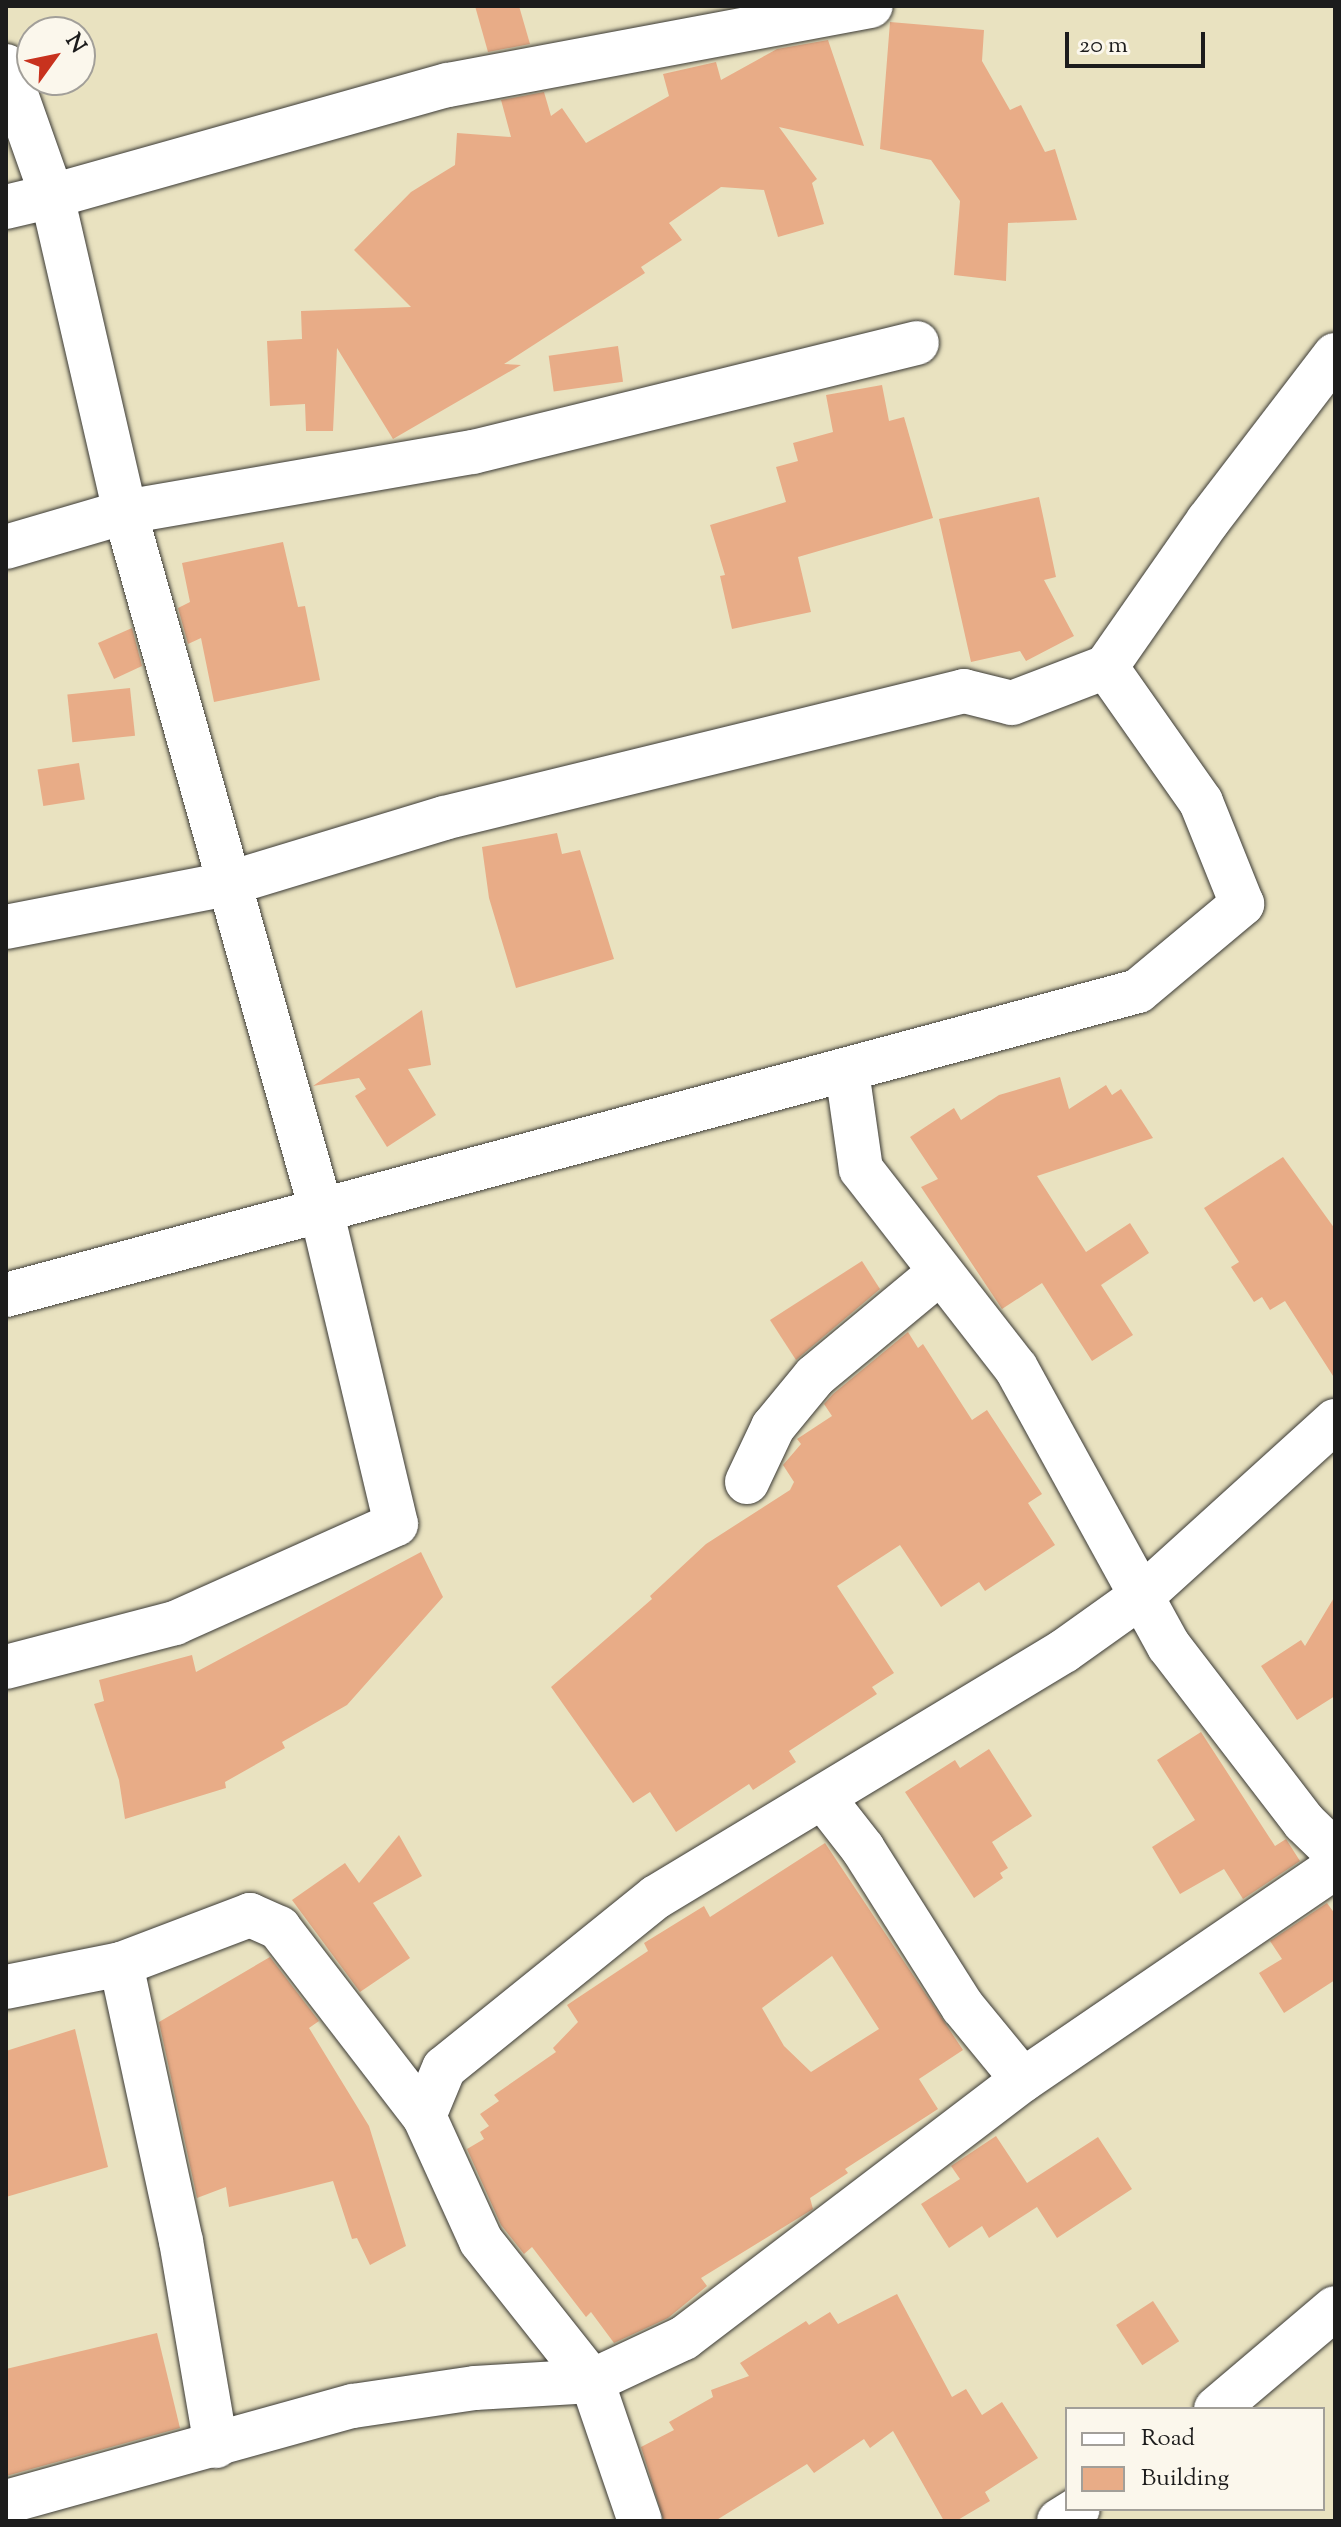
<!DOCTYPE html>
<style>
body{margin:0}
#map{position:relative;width:1341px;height:2527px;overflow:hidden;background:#e9e2c0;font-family:"Sorts Mill Goudy",serif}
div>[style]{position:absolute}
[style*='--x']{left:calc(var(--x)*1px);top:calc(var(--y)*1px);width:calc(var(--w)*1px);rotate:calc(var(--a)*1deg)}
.building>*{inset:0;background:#e8ac87;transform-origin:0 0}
.roads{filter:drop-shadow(0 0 2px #3b3a35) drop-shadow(0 0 2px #3b3a35)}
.street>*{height:44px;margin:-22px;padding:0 22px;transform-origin:22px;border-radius:22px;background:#fff}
span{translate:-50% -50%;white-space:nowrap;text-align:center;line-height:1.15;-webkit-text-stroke:6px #fbf7ec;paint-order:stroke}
.frame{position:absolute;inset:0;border:8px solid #1c1c1c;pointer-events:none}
.legend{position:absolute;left:1065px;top:2407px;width:260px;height:104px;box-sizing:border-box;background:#fbf7ec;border:2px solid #a29f99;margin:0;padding:10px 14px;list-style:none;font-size:24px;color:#1c1c1c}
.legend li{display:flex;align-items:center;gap:16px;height:40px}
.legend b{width:40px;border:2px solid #a29f99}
.north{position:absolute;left:16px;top:16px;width:80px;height:80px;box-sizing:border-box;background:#fbf7ec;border:2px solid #a29f99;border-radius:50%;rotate:57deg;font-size:22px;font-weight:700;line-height:32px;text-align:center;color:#1c1c1c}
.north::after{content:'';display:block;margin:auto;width:28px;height:36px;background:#c8321e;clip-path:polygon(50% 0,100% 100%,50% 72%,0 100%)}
.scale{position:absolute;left:1065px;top:32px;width:140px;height:36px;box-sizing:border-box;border:4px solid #1c1c1c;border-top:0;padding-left:10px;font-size:24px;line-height:28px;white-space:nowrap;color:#1c1c1c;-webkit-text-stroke:6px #fbf7ec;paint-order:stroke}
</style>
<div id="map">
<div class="building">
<i style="clip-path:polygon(475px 6px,519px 6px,530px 44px,488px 52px)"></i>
<i style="clip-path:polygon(890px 22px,984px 30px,982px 61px,1010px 110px,1021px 105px,1045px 152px,1055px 149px,1077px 220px,1008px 223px,1006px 281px,954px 275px,960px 201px,931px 160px,880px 149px)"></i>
<i style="clip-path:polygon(828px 40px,864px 146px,779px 127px,817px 179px,812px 183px,824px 224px,778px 237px,764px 190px,721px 187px,669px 223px,682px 240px,641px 267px,645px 273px,504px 364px,521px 365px,393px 439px,337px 348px,333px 431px,306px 431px,305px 404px,270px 406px,267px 341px,302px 339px,301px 311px,411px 307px,354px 250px,411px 192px,455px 165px,457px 133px,511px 137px,501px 100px,544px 92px,551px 116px,562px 108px,586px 143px,669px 96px,663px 74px,716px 62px,721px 80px,777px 49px)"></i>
<i style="left:618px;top:346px;width:36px;height:70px;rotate:82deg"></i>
<i style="clip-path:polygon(882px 385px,889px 421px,904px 417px,933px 518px,798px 557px,811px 612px,732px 629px,720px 576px,725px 575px,710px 525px,786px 502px,776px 467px,798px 461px,793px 443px,833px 432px,826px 395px)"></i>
<i style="clip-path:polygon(1039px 497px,1056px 577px,1044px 580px,1074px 636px,1026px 661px,1020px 651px,971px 662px,939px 519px)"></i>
<i style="clip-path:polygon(283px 542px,298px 607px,305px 606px,320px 680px,214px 702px,201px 638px,188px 644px,178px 608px,190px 602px,182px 563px)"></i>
<i style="clip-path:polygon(132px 628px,142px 666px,114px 679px,98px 643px)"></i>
<i style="left:130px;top:688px;width:48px;height:63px;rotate:84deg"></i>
<i style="left:79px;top:763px;width:37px;height:42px;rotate:81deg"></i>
<i style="clip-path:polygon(557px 833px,562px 854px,580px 850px,614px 959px,516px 988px,489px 898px,482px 847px)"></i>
<i style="clip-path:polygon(422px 1010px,431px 1065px,408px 1069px,436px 1115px,387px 1147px,355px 1096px,366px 1089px,359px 1078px,313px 1086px)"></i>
<i style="clip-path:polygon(1060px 1077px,1069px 1109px,1106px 1085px,1112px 1095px,1121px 1089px,1153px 1138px,1037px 1176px,1086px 1252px,1130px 1223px,1149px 1253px,1101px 1285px,1133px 1335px,1092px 1361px,1042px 1283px,1002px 1309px,921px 1187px,938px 1179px,910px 1137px,954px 1108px,961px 1120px,999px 1095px)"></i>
<i style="clip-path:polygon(1283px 1157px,1335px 1229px,1335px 1379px,1285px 1301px,1270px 1310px,1262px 1297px,1254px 1302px,1231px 1267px,1239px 1262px,1204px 1208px)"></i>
<i style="clip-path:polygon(862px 1261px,880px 1289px,796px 1360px,770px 1320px)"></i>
<i style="clip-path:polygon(908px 1332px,918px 1348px,923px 1344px,972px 1420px,987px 1410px,1042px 1494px,1028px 1503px,1055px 1545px,985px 1591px,979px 1582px,941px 1607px,900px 1545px,837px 1586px,894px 1673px,872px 1687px,877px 1694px,789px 1751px,796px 1762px,753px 1790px,749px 1784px,676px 1832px,650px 1792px,633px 1803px,551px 1687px,652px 1599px,650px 1596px,706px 1544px,790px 1490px,794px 1482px,783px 1465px,801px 1444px,797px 1439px,832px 1416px,824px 1404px,833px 1394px)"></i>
<i style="clip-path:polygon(421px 1552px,443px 1597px,347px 1705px,282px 1742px,285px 1748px,225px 1782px,226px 1788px,125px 1819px,119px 1780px,94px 1704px,104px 1701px,99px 1680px,192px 1655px,196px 1672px)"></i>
<i style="clip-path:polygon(1335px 1596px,1335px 1696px,1297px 1720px,1261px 1666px,1301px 1640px,1305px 1646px)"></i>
<i style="clip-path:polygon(1201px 1732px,1275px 1846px,1286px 1839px,1300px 1861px,1243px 1899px,1224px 1869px,1180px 1894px,1152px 1847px,1195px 1820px,1157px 1760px)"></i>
<i style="clip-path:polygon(989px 1749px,1032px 1816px,992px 1842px,1008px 1868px,1000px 1873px,1003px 1878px,974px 1898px,905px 1792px,955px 1760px,960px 1768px)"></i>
<i style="clip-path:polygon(399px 1835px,422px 1876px,373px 1903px,410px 1958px,360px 1992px,292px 1900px,345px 1863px,359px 1883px)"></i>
<i style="clip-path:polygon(evenodd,825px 1843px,963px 2050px,919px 2079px,938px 2109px,845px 2169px,848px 2173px,810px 2198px,813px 2209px,701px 2278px,707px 2286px,668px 2318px,614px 2343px,591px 2312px,586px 2317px,532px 2247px,524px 2254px,501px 2225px,467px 2149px,484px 2139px,480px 2132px,489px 2126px,480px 2114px,499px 2101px,494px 2095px,556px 2052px,553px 2048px,578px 2022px,567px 2005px,648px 1951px,644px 1943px,704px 1906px,710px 1917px,825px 1843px,832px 1956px,879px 2029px,811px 2072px,784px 2046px,762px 2008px,832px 1956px)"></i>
<i style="clip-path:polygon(1327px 1903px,1335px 1914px,1335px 1980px,1284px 2013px,1259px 1973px,1282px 1959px,1270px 1941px)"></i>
<i style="clip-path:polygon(270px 1957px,319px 2021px,309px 2028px,369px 2126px,406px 2246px,370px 2265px,357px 2238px,352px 2239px,333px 2181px,229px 2207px,226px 2187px,197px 2198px,159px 2022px)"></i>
<i style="clip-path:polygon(75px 2029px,108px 2167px,6px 2197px,6px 2051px)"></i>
<i style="clip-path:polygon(996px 2136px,1027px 2183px,1098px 2137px,1132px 2189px,1057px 2238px,1037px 2207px,989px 2238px,982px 2226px,949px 2248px,921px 2204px,960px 2179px,951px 2166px)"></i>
<i style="clip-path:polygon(897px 2294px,952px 2397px,966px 2389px,982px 2415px,1002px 2402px,1038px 2458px,985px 2492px,990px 2501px,956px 2521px,944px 2521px,893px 2431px,870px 2448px,864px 2439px,814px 2473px,807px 2464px,715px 2521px,664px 2521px,641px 2447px,674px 2430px,669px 2422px,713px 2397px,711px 2390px,749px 2376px,740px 2363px,806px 2321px,809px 2325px,830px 2312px,838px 2324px)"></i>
<i style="left:1153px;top:2301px;width:48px;height:44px;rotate:57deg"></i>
<i style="clip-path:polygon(157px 2333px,180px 2428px,6px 2476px,6px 2369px)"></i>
</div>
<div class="roads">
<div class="street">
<i style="--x:6;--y:66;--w:138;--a:70.5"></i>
<i style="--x:52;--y:196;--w:47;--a:166.6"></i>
<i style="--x:6;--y:547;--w:124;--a:-16.4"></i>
<i style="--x:125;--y:512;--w:353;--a:-9.8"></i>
<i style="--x:473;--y:452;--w:457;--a:-13.8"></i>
<i style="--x:6;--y:927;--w:225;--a:-11"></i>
<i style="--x:227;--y:884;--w:227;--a:-16.9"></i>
<i style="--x:444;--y:818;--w:535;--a:-13.72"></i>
<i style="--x:964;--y:691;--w:49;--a:14"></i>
<i style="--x:1012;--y:703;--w:101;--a:-21"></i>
<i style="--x:1106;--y:667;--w:178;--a:-55.1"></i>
<i style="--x:1208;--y:521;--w:209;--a:-52.6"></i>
<i style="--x:847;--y:1071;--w:99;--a:81.9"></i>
<i style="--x:861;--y:1169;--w:252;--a:52.1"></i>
<i style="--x:1016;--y:1368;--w:317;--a:61.2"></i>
<i style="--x:1169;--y:1646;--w:222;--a:52.5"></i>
<i style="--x:1304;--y:1822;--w:43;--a:44.1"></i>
<i style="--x:6;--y:1295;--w:1172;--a:-15.03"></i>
<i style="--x:1138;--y:991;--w:136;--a:-39.9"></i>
<i style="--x:1242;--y:904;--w:110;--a:-111.9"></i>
<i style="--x:1201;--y:802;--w:165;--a:-125.1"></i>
<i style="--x:1335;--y:1421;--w:258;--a:137.8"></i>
<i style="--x:1144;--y:1594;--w:98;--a:144.5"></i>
<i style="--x:1064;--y:1651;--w:476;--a:148.9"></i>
<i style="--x:656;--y:1897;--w:272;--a:141.1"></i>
<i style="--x:444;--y:2068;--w:52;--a:112.6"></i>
<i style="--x:424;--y:2116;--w:137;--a:65.5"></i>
<i style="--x:481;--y:2241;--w:179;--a:51.6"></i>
<i style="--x:592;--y:2381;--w:102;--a:-25.1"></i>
<i style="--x:684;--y:2338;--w:426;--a:-37.3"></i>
<i style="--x:1023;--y:2080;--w:378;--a:-34.3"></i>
<i style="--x:747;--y:1482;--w:61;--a:-64.7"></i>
<i style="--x:773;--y:1427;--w:66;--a:-50.5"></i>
<i style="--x:815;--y:1376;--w:160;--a:-39.7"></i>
<i style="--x:6;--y:1667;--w:175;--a:-14.6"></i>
<i style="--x:175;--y:1623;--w:242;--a:-24.1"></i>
<i style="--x:396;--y:1524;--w:320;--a:-103.4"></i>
<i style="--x:322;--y:1213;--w:728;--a:-105.7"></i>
<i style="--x:125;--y:512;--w:324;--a:-103"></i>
<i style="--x:52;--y:196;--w:411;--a:-15.7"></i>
<i style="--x:448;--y:85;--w:430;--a:-10.6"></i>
<i style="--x:824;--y:1799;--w:63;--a:52"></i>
<i style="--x:863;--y:1849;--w:187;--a:57.7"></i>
<i style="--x:963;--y:2007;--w:94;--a:50.6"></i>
<i style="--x:121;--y:1964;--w:283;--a:77.8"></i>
<i style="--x:181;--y:2241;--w:208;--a:80.3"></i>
<i style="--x:6;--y:1987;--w:117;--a:-11.3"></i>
<i style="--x:121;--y:1964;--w:138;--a:-20.8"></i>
<i style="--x:250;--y:1915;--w:32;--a:24"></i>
<i style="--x:279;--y:1928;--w:237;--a:52.4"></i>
<i style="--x:1216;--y:2409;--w:156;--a:-40.3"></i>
<i style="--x:6;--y:2502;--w:360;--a:-15.5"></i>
<i style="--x:353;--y:2406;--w:123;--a:-8.4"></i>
<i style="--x:475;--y:2388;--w:117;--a:-3.4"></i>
<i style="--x:592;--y:2381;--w:148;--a:71.1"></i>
<i style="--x:1059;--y:2521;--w:22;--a:-32"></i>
</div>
</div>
<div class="frame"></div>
<ul class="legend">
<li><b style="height:10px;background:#fff"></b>Road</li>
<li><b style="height:22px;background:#e8ac87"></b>Building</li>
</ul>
<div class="north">N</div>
<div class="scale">20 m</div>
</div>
